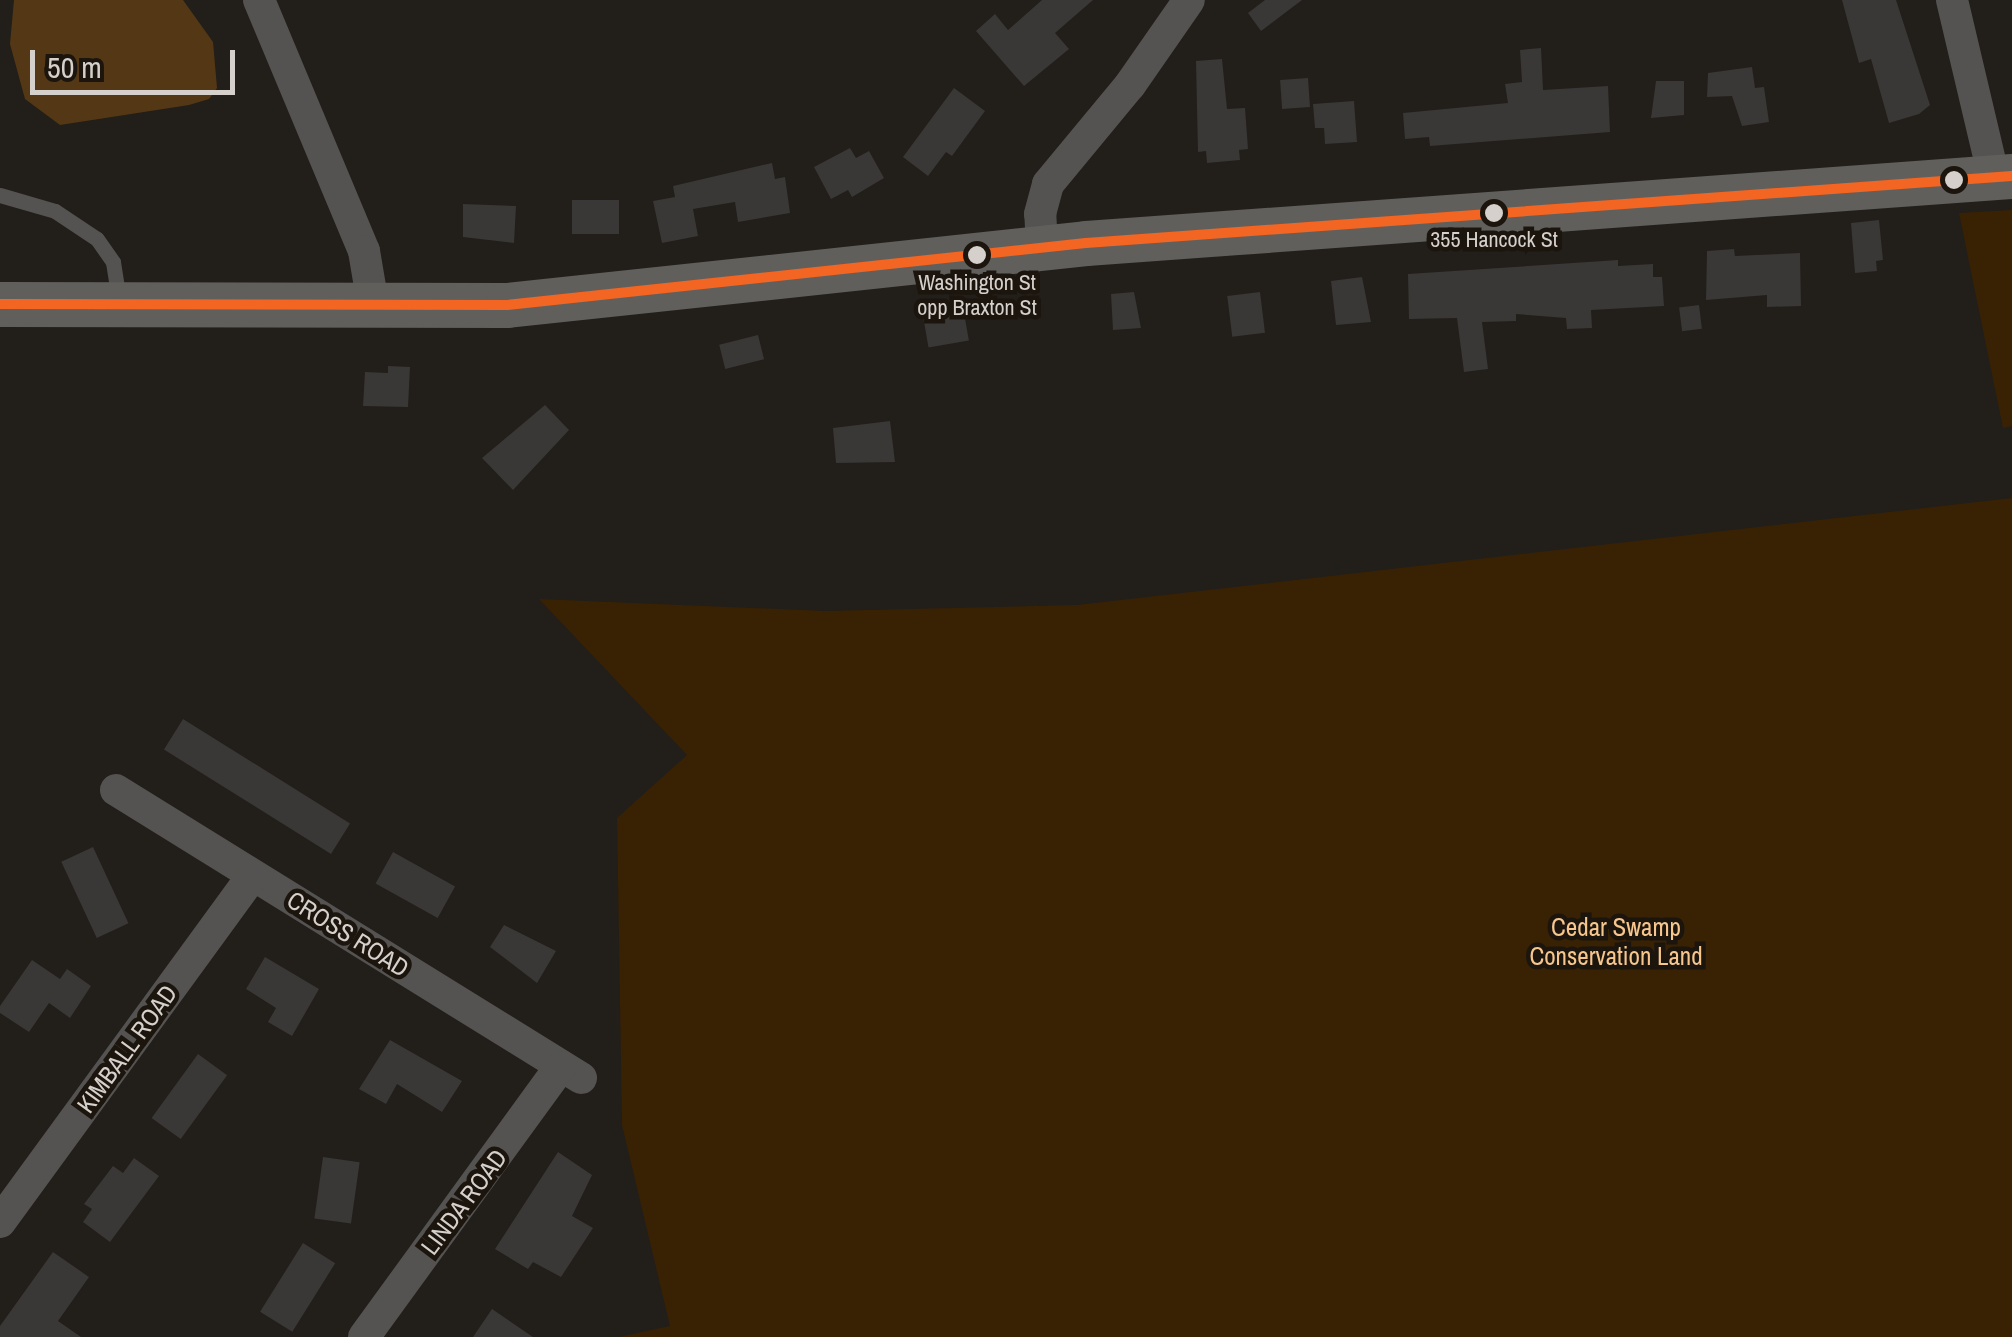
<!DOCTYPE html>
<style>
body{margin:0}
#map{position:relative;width:2012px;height:1337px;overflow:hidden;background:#221e1a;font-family:"Archivo Narrow",sans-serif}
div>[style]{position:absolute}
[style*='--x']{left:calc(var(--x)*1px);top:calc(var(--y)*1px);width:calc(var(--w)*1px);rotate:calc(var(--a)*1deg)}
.green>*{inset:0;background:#392204}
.water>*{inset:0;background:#543815}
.building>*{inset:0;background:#393836;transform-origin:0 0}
.service>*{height:15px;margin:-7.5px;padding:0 7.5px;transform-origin:7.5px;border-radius:7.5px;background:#545351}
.minor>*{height:32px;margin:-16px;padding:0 16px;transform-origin:16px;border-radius:16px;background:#545351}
.secondary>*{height:45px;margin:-22.5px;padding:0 22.5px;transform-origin:22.5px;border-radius:22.5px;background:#605f5c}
.bus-1>*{height:10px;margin:-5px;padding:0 5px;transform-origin:5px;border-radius:5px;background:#f26522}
.dots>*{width:28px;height:28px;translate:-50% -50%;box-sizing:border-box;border:5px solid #1b150e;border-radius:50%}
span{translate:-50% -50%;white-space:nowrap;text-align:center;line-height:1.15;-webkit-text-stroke:9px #1b150e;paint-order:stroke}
.bus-label{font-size:22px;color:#d5d0cb}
.park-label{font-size:25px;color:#f7c68d}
.street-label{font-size:25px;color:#d5d0cb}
.scale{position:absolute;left:30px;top:50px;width:205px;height:45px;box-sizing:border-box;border:5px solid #d5d0cb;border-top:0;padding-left:12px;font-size:30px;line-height:35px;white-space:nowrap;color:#d5d0cb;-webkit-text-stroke:8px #1b150e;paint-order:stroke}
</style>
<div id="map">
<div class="green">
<i style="clip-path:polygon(2012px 210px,2012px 426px,2003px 428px,1959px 213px)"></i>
<i style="clip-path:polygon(2012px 498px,2012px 1337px,619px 1337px,670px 1326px,622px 1125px,617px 818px,687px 755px,539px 599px,825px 611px,1077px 605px)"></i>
</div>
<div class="water">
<i style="clip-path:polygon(14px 0,183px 0,213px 42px,217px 88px,209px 99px,189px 105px,60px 125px,25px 99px,10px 44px)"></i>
</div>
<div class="building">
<i style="clip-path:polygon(1042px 0,1093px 0,1055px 33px,1069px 49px,1024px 86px,976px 31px,995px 14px,1008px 30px)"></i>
<i style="clip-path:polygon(1265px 0,1302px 0,1261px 31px,1248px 13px)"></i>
<i style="clip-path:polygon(1842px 0,1896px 0,1930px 105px,1919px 114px,1889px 123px,1871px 59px,1859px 63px)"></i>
<i style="clip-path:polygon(1541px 48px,1543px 90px,1608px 86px,1610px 132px,1430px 146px,1429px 137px,1405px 139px,1403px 113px,1508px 103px,1505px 84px,1522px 82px,1520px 50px)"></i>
<i style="clip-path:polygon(1222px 59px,1227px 109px,1245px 108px,1248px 149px,1239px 150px,1240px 160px,1207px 163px,1206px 151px,1198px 152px,1196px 61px)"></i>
<i style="clip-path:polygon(1752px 67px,1755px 88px,1764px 87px,1769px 122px,1742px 126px,1732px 96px,1707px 97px,1708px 73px)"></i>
<i style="left:1308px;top:78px;width:29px;height:28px;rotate:86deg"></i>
<i style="clip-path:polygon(1656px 81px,1684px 81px,1684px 115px,1651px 118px)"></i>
<i style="clip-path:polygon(954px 88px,985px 111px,952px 156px,946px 152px,928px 176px,903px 157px)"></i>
<i style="clip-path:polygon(1354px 101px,1357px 142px,1325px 144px,1324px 128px,1315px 128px,1313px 104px)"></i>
<i style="clip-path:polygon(850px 148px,856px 158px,869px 151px,884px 178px,852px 197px,848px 190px,831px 199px,814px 167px)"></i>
<i style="clip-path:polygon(772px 163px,775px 179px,785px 177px,790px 213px,738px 222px,735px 202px,693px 209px,698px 236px,662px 243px,653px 201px,675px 197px,673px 186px)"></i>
<i style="left:572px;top:200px;width:47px;height:34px"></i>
<i style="clip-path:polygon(463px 204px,516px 206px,514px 243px,463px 237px)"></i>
<i style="clip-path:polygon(1879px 220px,1883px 260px,1876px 261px,1877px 271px,1855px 273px,1851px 223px)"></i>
<i style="clip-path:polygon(1734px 249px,1735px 256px,1800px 253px,1801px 306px,1767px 307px,1767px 295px,1706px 300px,1707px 251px)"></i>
<i style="clip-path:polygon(1618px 260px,1618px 266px,1653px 264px,1653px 277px,1662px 277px,1664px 306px,1591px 310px,1592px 328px,1567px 329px,1566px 318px,1516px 314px,1516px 321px,1482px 322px,1488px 369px,1464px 372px,1457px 318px,1409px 319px,1408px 274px)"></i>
<i style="clip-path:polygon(1362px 277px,1371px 322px,1336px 325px,1331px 281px)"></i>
<i style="clip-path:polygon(1134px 292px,1141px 328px,1113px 330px,1111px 294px)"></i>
<i style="left:1260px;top:292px;width:41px;height:33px;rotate:83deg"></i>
<i style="left:1699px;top:305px;width:24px;height:20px;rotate:83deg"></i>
<i style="left:963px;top:307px;width:34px;height:41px;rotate:80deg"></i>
<i style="left:758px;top:335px;width:25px;height:40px;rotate:76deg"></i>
<i style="clip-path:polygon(388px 366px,410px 367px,408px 407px,363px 406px,365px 372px,388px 373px)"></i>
<i style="clip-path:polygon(545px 405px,569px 430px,513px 490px,482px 458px)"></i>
<i style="clip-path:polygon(890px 421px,895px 462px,836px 463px,833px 428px)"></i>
<i style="left:183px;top:719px;width:197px;height:36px;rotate:32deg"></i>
<i style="left:93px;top:847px;width:84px;height:35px;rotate:65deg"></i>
<i style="left:393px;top:852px;width:71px;height:36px;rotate:29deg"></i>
<i style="clip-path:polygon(504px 925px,556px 951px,537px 983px,490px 947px)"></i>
<i style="clip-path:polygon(265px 957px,319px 989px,292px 1036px,268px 1022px,276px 1008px,246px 989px)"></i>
<i style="clip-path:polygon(32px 960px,60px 979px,67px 969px,91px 986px,70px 1018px,49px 1003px,29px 1032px,0 1013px,0 1006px)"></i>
<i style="clip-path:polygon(390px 1040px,462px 1081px,442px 1112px,397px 1084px,386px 1104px,359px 1089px)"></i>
<i style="left:198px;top:1054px;width:36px;height:79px;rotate:36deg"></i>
<i style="clip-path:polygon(558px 1152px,592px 1175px,572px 1216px,593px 1228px,561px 1277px,533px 1262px,528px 1269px,495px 1249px)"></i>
<i style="left:323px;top:1157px;width:37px;height:62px;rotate:8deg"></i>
<i style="clip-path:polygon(134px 1158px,159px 1176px,110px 1242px,83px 1222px,92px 1209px,84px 1204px,113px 1166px,123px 1173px)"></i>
<i style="left:303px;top:1243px;width:38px;height:81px;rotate:32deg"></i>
<i style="clip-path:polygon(53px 1252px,89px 1277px,58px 1321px,81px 1337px,0 1337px,0 1326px)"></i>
<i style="clip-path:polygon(492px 1309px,533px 1337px,473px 1337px)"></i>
</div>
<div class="service">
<i style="--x:0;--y:195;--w:57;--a:16.2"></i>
<i style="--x:55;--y:211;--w:50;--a:33.7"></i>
<i style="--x:97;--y:239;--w:28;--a:55"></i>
<i style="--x:113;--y:262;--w:39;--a:81"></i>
</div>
<div class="minor">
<i style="--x:259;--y:0;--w:272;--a:67.3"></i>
<i style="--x:364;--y:251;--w:60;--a:80.4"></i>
<i style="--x:1952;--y:0;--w:182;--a:76.7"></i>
<i style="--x:1042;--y:247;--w:33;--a:-93"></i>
<i style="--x:1040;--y:214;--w:31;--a:-75"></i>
<i style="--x:1048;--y:184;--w:129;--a:-50.4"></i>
<i style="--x:1130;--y:85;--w:103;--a:-55.2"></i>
<i style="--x:116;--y:790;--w:547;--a:31.77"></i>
<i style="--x:0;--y:1222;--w:429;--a:-53.9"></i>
<i style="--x:364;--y:1337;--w:335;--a:-54"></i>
</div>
<div class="secondary">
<i style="--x:0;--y:304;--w:507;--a:0.11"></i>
<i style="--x:507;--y:305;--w:582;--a:-6.11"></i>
<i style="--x:1086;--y:243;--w:928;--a:-4.14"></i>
</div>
<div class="bus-1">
<i style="--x:0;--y:304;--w:507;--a:0.11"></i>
<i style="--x:507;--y:305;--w:582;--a:-6.11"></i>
<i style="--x:1086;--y:243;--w:928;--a:-4.14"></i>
</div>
<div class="dots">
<i style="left:1954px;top:180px;background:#d5d0cb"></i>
<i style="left:1494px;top:213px;background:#d5d0cb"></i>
<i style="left:977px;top:255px;background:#d5d0cb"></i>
</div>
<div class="bus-label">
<span style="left:1494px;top:240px">355 Hancock St</span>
<span style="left:977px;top:295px">Washington St<br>opp Braxton St</span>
</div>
<div class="park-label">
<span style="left:1616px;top:942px">Cedar Swamp<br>Conservation Land</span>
</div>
<div class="street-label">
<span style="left:348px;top:934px;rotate:32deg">CROSS ROAD</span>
<span style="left:127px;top:1049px;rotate:-54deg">KIMBALL ROAD</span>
<span style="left:464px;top:1202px;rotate:-53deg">LINDA ROAD</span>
</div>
<div class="scale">50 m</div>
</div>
